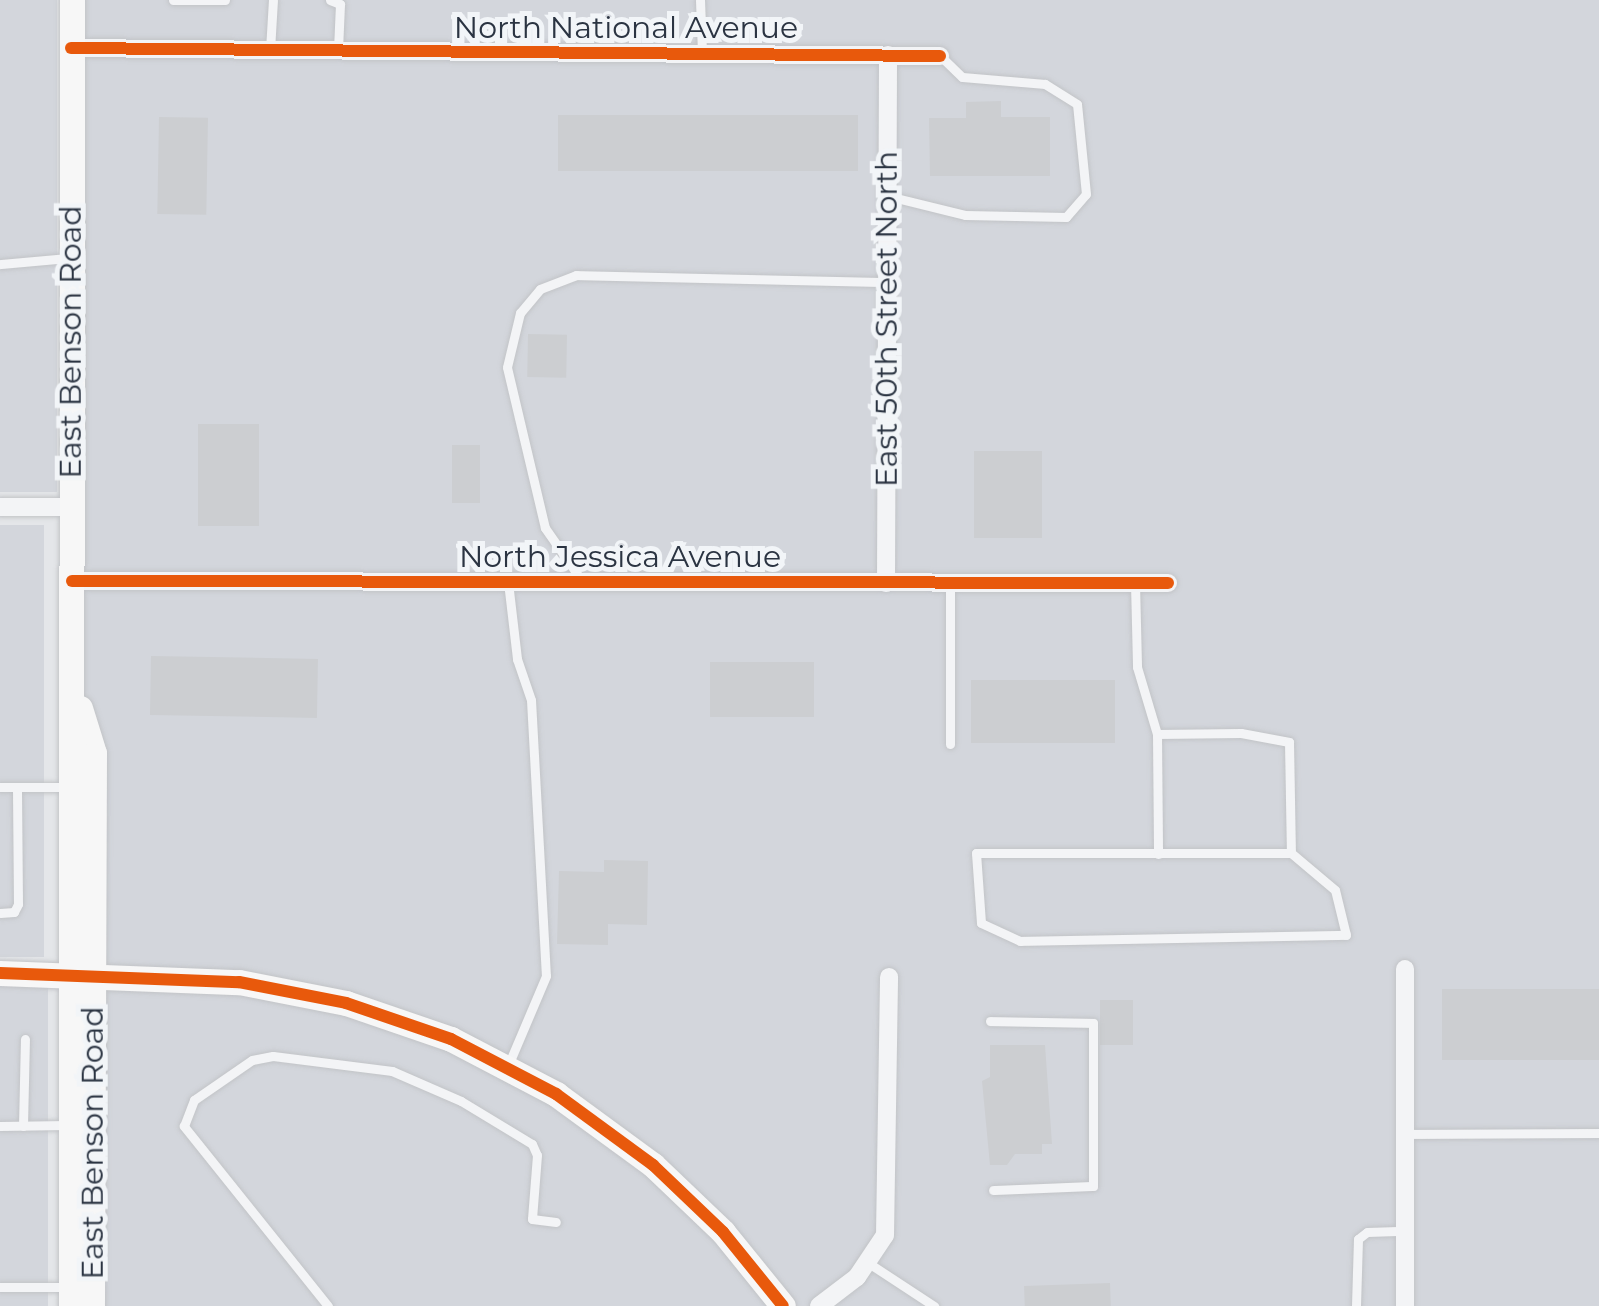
<!DOCTYPE html>
<style>
body{margin:0}
#map{position:relative;width:1599px;height:1306px;overflow:hidden;background:#e4e6e9;font-family:Montserrat,sans-serif}
div>[style]{position:absolute}
[style*='--x']{left:calc(var(--x)*1px);top:calc(var(--y)*1px);width:calc(var(--w)*1px);rotate:calc(var(--a)*1deg)}
.built>*{inset:0;background:#d3d6dc;transform-origin:0 0}
.building>*{inset:0;background:#ccced1;transform-origin:0 0}
.roads{filter:drop-shadow(0 0 2px #c2c4c7) drop-shadow(0 0 2px #c2c4c7)}
.lane>*{height:9px;margin:-4.5px;padding:0 4.5px;transform-origin:4.5px;border-radius:4.5px;background:#f3f4f6}
.street>*{height:18px;margin:-9px;padding:0 9px;transform-origin:9px;border-radius:9px;background:#f3f4f6}
.secondary>*{height:25px;margin:-12.5px;padding:0 12.5px;transform-origin:12.5px;border-radius:12.5px;background:#f7f7f7}
.cycleway>*{height:12px;margin:-6px;padding:0 6px;transform-origin:6px;border-radius:6px;background:#e8590c}
span{translate:-50% -50%;white-space:nowrap;text-align:center;line-height:1.15;-webkit-text-stroke:10px #f2f5f8;paint-order:stroke}
.street-label{font-size:30px;color:#2b3442}
</style>
<div id="map">
<div class="built">
<i style="left:0;top:0;width:57px;height:492px"></i>
<i style="left:82px;top:0;width:1517px;height:1306px"></i>
<i style="left:0;top:525px;width:44px;height:432px"></i>
<i style="left:0;top:985px;width:48px;height:321px"></i>
</div>
<div class="building">
<i style="clip-path:polygon(1001px 101px,1001px 117px,1050px 117px,1050px 176px,930px 176px,929px 118px,966px 118px,966px 102px)"></i>
<i style="left:558px;top:115px;width:300px;height:56px"></i>
<i style="left:159px;top:117px;width:49px;height:97px;rotate:1deg"></i>
<i style="left:528px;top:334px;width:39px;height:43px;rotate:1deg"></i>
<i style="left:198px;top:424px;width:61px;height:102px"></i>
<i style="left:452px;top:445px;width:28px;height:58px"></i>
<i style="left:974px;top:451px;width:68px;height:87px"></i>
<i style="left:151px;top:656px;width:167px;height:59px;rotate:1deg"></i>
<i style="left:710px;top:662px;width:104px;height:55px"></i>
<i style="left:971px;top:680px;width:144px;height:63px"></i>
<i style="clip-path:polygon(604px 860px,648px 861px,647px 925px,608px 924px,608px 945px,557px 944px,559px 871px,604px 872px)"></i>
<i style="left:1442px;top:989px;width:157px;height:71px"></i>
<i style="left:1100px;top:1000px;width:33px;height:45px"></i>
<i style="clip-path:polygon(990px 1045px,1045px 1045px,1052px 1144px,1042px 1144px,1042px 1154px,1015px 1154px,1007px 1165px,990px 1165px,982px 1081px,990px 1077px)"></i>
<i style="left:1110px;top:1283px;width:23px;height:86px;rotate:88deg"></i>
</div>
<div class="roads">
<div class="lane">
<i style="--x:173;--y:0;--w:52;--a:0"></i>
<i style="--x:330;--y:0;--w:11;--a:22"></i>
<i style="--x:340;--y:4;--w:46;--a:92.5"></i>
<i style="--x:700;--y:0;--w:53;--a:87.8"></i>
<i style="--x:270;--y:50;--w:50;--a:-86.6"></i>
<i style="--x:888;--y:196;--w:79;--a:13.9"></i>
<i style="--x:965;--y:215;--w:101;--a:1.1"></i>
<i style="--x:1066;--y:217;--w:30;--a:-49"></i>
<i style="--x:1086;--y:194;--w:90;--a:-95.7"></i>
<i style="--x:1077;--y:104;--w:38;--a:-148"></i>
<i style="--x:1045;--y:84;--w:83;--a:-175.2"></i>
<i style="--x:962;--y:77;--w:29;--a:-136"></i>
<i style="--x:0;--y:264;--w:69;--a:-5"></i>
<i style="--x:582;--y:581;--w:65;--a:-124.9"></i>
<i style="--x:545;--y:528;--w:165;--a:-103.3"></i>
<i style="--x:507;--y:367;--w:56;--a:-76.5"></i>
<i style="--x:520;--y:313;--w:31;--a:-50"></i>
<i style="--x:540;--y:289;--w:39;--a:-21"></i>
<i style="--x:576;--y:275;--w:311;--a:1.3"></i>
<i style="--x:508;--y:582;--w:78;--a:83.3"></i>
<i style="--x:517;--y:659;--w:43;--a:71.1"></i>
<i style="--x:531;--y:700;--w:276;--a:86.9"></i>
<i style="--x:546;--y:976;--w:95;--a:113"></i>
<i style="--x:1135;--y:583;--w:84;--a:88.6"></i>
<i style="--x:1137;--y:667;--w:70;--a:73.4"></i>
<i style="--x:1157;--y:734;--w:84;--a:-0.7"></i>
<i style="--x:1241;--y:733;--w:49;--a:10.6"></i>
<i style="--x:1289;--y:742;--w:111;--a:89"></i>
<i style="--x:1291;--y:853;--w:315;--a:180"></i>
<i style="--x:976;--y:853;--w:70;--a:85.9"></i>
<i style="--x:981;--y:923;--w:43;--a:24.8"></i>
<i style="--x:1020;--y:941;--w:326;--a:-1.1"></i>
<i style="--x:1346;--y:935;--w:46;--a:-103.7"></i>
<i style="--x:1335;--y:890;--w:57;--a:-139.9"></i>
<i style="--x:1157;--y:734;--w:120;--a:89.5"></i>
<i style="--x:950;--y:744;--w:161;--a:-90"></i>
<i style="--x:0;--y:787;--w:69;--a:0"></i>
<i style="--x:0;--y:913;--w:14;--a:-4"></i>
<i style="--x:14;--y:912;--w:9;--a:-63"></i>
<i style="--x:18;--y:904;--w:117;--a:-90.5"></i>
<i style="--x:990;--y:1021;--w:103;--a:1.1"></i>
<i style="--x:1093;--y:1023;--w:163;--a:90"></i>
<i style="--x:1093;--y:1186;--w:100;--a:177.7"></i>
<i style="--x:0;--y:1126;--w:67;--a:-0.9"></i>
<i style="--x:23;--y:1126;--w:87;--a:-88.7"></i>
<i style="--x:1405;--y:1134;--w:194;--a:-0.3"></i>
<i style="--x:870;--y:1264;--w:77;--a:33.3"></i>
<i style="--x:0;--y:1287;--w:68;--a:0"></i>
<i style="--x:328;--y:1306;--w:231;--a:-128.7"></i>
<i style="--x:184;--y:1126;--w:28;--a:-69"></i>
<i style="--x:194;--y:1100;--w:70;--a:-34.6"></i>
<i style="--x:252;--y:1060;--w:21;--a:-11"></i>
<i style="--x:273;--y:1056;--w:120;--a:7.2"></i>
<i style="--x:392;--y:1071;--w:75;--a:23.5"></i>
<i style="--x:461;--y:1101;--w:83;--a:31.2"></i>
<i style="--x:532;--y:1144;--w:12;--a:66"></i>
<i style="--x:537;--y:1155;--w:64;--a:94.5"></i>
<i style="--x:532;--y:1219;--w:24;--a:7"></i>
<i style="--x:1356;--y:1306;--w:67;--a:-88.3"></i>
<i style="--x:1358;--y:1239;--w:11;--a:-38"></i>
<i style="--x:1367;--y:1232;--w:38;--a:-2"></i>
</div>
<div class="street">
<i style="--x:71;--y:48;--w:869;--a:0.53"></i>
<i style="--x:0;--y:507;--w:71;--a:0"></i>
<i style="--x:72;--y:581;--w:1096;--a:0.1"></i>
<i style="--x:886;--y:583;--w:528;--a:-89.78"></i>
<i style="--x:819;--y:1306;--w:48;--a:-37.3"></i>
<i style="--x:857;--y:1277;--w:50;--a:-56.3"></i>
<i style="--x:885;--y:1235;--w:258;--a:-89.1"></i>
<i style="--x:1405;--y:1306;--w:337;--a:-90"></i>
</div>
<div class="secondary">
<i style="--x:80;--y:708;--w:47;--a:72.7"></i>
<i style="--x:94;--y:753;--w:553;--a:90.21"></i>
<i style="--x:0;--y:973;--w:239;--a:2.2"></i>
<i style="--x:239;--y:982;--w:109;--a:11.1"></i>
<i style="--x:346;--y:1003;--w:111;--a:18.9"></i>
<i style="--x:451;--y:1039;--w:119;--a:27.6"></i>
<i style="--x:556;--y:1094;--w:120;--a:36.2"></i>
<i style="--x:653;--y:1165;--w:97;--a:43.7"></i>
<i style="--x:723;--y:1232;--w:95;--a:51"></i>
<i style="--x:71;--y:1306;--w:1306;--a:-89.96"></i>
</div>
</div>
<div class="cycleway">
<i style="--x:71;--y:48;--w:869;--a:0.53"></i>
<i style="--x:72;--y:581;--w:1096;--a:0.1"></i>
<i style="--x:0;--y:973;--w:239;--a:2.2"></i>
<i style="--x:239;--y:982;--w:109;--a:11.1"></i>
<i style="--x:346;--y:1003;--w:111;--a:18.9"></i>
<i style="--x:451;--y:1039;--w:119;--a:27.6"></i>
<i style="--x:556;--y:1094;--w:120;--a:36.2"></i>
<i style="--x:653;--y:1165;--w:97;--a:43.7"></i>
<i style="--x:723;--y:1232;--w:95;--a:51"></i>
</div>
<div class="street-label">
<span style="left:626px;top:28px">North National Avenue</span>
<span style="left:887px;top:319px;rotate:-90deg">East 50th Street North</span>
<span style="left:71px;top:342px;rotate:-90deg">East Benson Road</span>
<span style="left:620px;top:557px">North Jessica Avenue</span>
<span style="left:93px;top:1143px;rotate:-90deg">East Benson Road</span>
</div>
</div>
